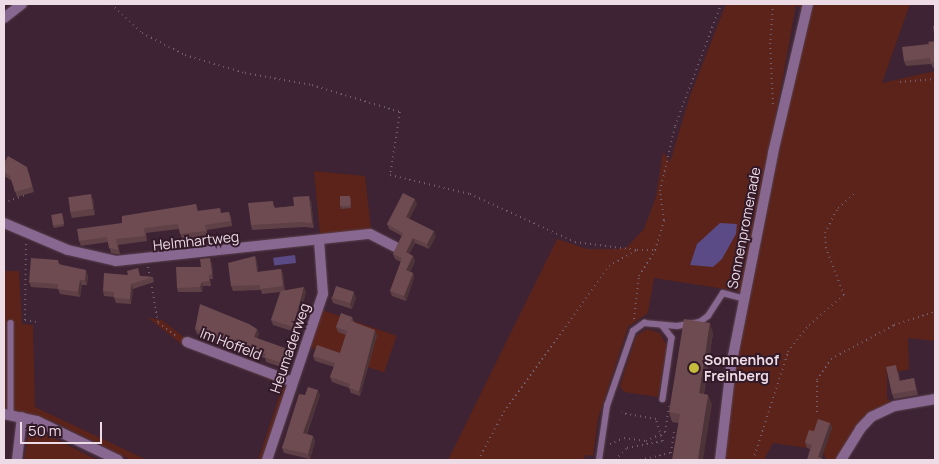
<!DOCTYPE html>
<style>
body{margin:0}
#map{position:relative;width:939px;height:464px;overflow:hidden;background:#3d2333;font-family:Manrope,sans-serif}
div>[style]{position:absolute}
[style*='--x']{left:calc(var(--x)*1px);top:calc(var(--y)*1px);width:calc(var(--w)*1px);rotate:calc(var(--a)*1deg)}
.green>*{inset:0;background:#5b2319;transform-origin:0 0}
.water>*{inset:0;background:#5a4a85;transform-origin:0 0}
.path>*{height:2px;margin-top:-1px;transform-origin:0;background:repeating-linear-gradient(90deg,#755e6c 0 1px,transparent 0 5px)}
.roads{filter:drop-shadow(0 0 1px #59404f) drop-shadow(0 0 1px #59404f)}
.service>*{height:5.5px;margin:-2.75px;padding:0 2.75px;transform-origin:2.75px;border-radius:2.75px;background:#886890}
.minor>*{height:10px;margin:-5px;padding:0 5px;transform-origin:5px;border-radius:5px;background:#886890}
.tertiary>*{height:10px;margin:-5px;padding:0 5px;transform-origin:5px;border-radius:5px;background:#886890}
.wall>*{inset:0;background:#5e4046}
.shaded-wall>*{inset:0;background:#4c3439}
.building>*{inset:0;background:#6d4b51;transform-origin:0 0}
.dots>*{width:14px;height:14px;translate:-50% -50%;box-sizing:border-box;border:2px solid #331a29;border-radius:50%}
span{translate:-50% -50%;white-space:nowrap;text-align:center;line-height:1.15;-webkit-text-stroke:4px #331a29;paint-order:stroke}
.street-label{font-size:14px;color:#eddbe5}
.poi-label{font-size:14px;color:#eddbe5;font-weight:700}
.left{translate:0 -50%;text-align:left}
.frame{position:absolute;inset:0;border:5px solid #eddbe5;pointer-events:none}
.scale{position:absolute;left:20px;top:422px;width:82px;height:22px;box-sizing:border-box;border:2px solid #eddbe5;border-top:0;padding-left:6px;font-size:15px;line-height:18px;white-space:nowrap;color:#eddbe5;-webkit-text-stroke:4px #331a29;paint-order:stroke}
</style>
<div id="map">
<div class="green">
<i style="clip-path:polygon(726px 4px,910px 4px,882px 83px,935px 71px,935px 341px,908px 338px,909px 370px,887px 372px,887px 398px,892px 403px,881px 408px,836px 460px,827px 460px,823px 453px,807px 448px,773px 443px,764px 460px,723px 460px,729px 404px,807px 11px,796px 5px,744px 292px,654px 278px,648px 313px,628px 327px,598px 419px,593px 456px,585px 455px,584px 460px,448px 460px,557px 239px,587px 249px,618px 249px,627px 247px,644px 229px,656px 197px,663px 152px,670px 162px,690px 96px)"></i>
<i style="clip-path:polygon(314px 171px,365px 176px,371px 229px,320px 235px)"></i>
<i style="clip-path:polygon(4px 271px,19px 271px,22px 324px,33px 325px,35px 407px,147px 460px,131px 460px,52px 421px,4px 408px)"></i>
<i style="left:322px;top:310px;width:79px;height:39px;rotate:19deg"></i>
<i style="clip-path:polygon(148px 318px,162px 320px,185px 338px,283px 382px,286px 388px,262px 460px,258px 460px,283px 385px,184px 346px)"></i>
<i style="clip-path:polygon(647px 329px,660px 333px,667px 346px,658px 397px,624px 392px,620px 386px,636px 336px)"></i>
<i style="clip-path:polygon(37px 431px,44px 433px,97px 460px,24px 460px,28px 435px)"></i>
</div>
<div class="water">
<i style="clip-path:polygon(720px 223px,737px 224px,736px 234px,722px 259px,713px 267px,690px 265px,697px 244px)"></i>
<i style="left:295px;top:255px;width:8px;height:22px;rotate:83deg"></i>
</div>
<div class="path">
<i style="--x:111;--y:4;--w:42;--a:43.1"></i>
<i style="--x:142;--y:33;--w:48;--a:27.1"></i>
<i style="--x:185;--y:55;--w:63;--a:16.7"></i>
<i style="--x:245;--y:73;--w:68;--a:10.2"></i>
<i style="--x:312;--y:85;--w:92;--a:17.1"></i>
<i style="--x:400;--y:112;--w:64;--a:99"></i>
<i style="--x:390;--y:175;--w:82;--a:13.4"></i>
<i style="--x:470;--y:194;--w:115;--a:24.6"></i>
<i style="--x:575;--y:242;--w:63;--a:7.4"></i>
<i style="--x:773;--y:4;--w:39;--a:94"></i>
<i style="--x:770;--y:43;--w:62;--a:87.2"></i>
<i style="--x:900;--y:82;--w:35;--a:-5"></i>
<i style="--x:4;--y:203;--w:22;--a:-21"></i>
<i style="--x:26;--y:244;--w:76;--a:90.8"></i>
<i style="--x:25;--y:320;--w:11;--a:10"></i>
<i style="--x:148;--y:267;--w:10;--a:79"></i>
<i style="--x:151;--y:282;--w:42;--a:80.3"></i>
<i style="--x:158;--y:323;--w:24;--a:36"></i>
<i style="--x:634;--y:319;--w:43;--a:-83.4"></i>
<i style="--x:639;--y:276;--w:31;--a:-58"></i>
<i style="--x:655;--y:250;--w:31;--a:-73"></i>
<i style="--x:664;--y:220;--w:29;--a:-98"></i>
<i style="--x:660;--y:191;--w:67;--a:-77"></i>
<i style="--x:675;--y:126;--w:130;--a:-69.3"></i>
<i style="--x:817;--y:412;--w:32;--a:-90"></i>
<i style="--x:817;--y:380;--w:25;--a:-56"></i>
<i style="--x:831;--y:359;--w:72;--a:-28.4"></i>
<i style="--x:894;--y:325;--w:40;--a:-18"></i>
<i style="--x:932;--y:313;--w:6;--a:-59"></i>
<i style="--x:610;--y:444;--w:15;--a:-23"></i>
<i style="--x:624;--y:438;--w:22;--a:8"></i>
<i style="--x:646;--y:441;--w:21;--a:-25"></i>
<i style="--x:665;--y:432;--w:26;--a:-81"></i>
<i style="--x:478;--y:460;--w:55;--a:-61.6"></i>
<i style="--x:504;--y:412;--w:180;--a:-54.3"></i>
<i style="--x:609;--y:266;--w:32;--a:-30"></i>
<i style="--x:637;--y:250;--w:18;--a:0"></i>
<i style="--x:615;--y:460;--w:17;--a:-45"></i>
<i style="--x:627;--y:448;--w:37;--a:-11"></i>
<i style="--x:663;--y:441;--w:23;--a:-108"></i>
<i style="--x:656;--y:419;--w:35;--a:-170"></i>
<i style="--x:640;--y:460;--w:32;--a:-13"></i>
<i style="--x:671;--y:453;--w:21;--a:-82"></i>
<i style="--x:753;--y:460;--w:114;--a:-72"></i>
<i style="--x:788;--y:352;--w:34;--a:-52"></i>
<i style="--x:809;--y:325;--w:46;--a:-40.6"></i>
<i style="--x:844;--y:295;--w:50;--a:-111"></i>
<i style="--x:826;--y:248;--w:15;--a:-94"></i>
<i style="--x:825;--y:233;--w:28;--a:-63"></i>
<i style="--x:838;--y:208;--w:24;--a:-42"></i>
</div>
<div class="roads">
<div class="service">
<i style="--x:11;--y:323;--w:93;--a:90"></i>
<i style="--x:662;--y:325;--w:16;--a:52"></i>
<i style="--x:672;--y:338;--w:62;--a:98.4"></i>
<i style="--x:599;--y:460;--w:55;--a:-81.6"></i>
<i style="--x:607;--y:406;--w:79;--a:-70.9"></i>
<i style="--x:633;--y:331;--w:14;--a:-36"></i>
<i style="--x:644;--y:323;--w:33;--a:5"></i>
<i style="--x:677;--y:326;--w:23;--a:-10"></i>
<i style="--x:700;--y:322;--w:10;--a:-37"></i>
<i style="--x:708;--y:316;--w:27;--a:-57"></i>
<i style="--x:723;--y:293;--w:23;--a:15"></i>
</div>
<div class="minor">
<i style="--x:4;--y:18;--w:23;--a:-38"></i>
<i style="--x:4;--y:223;--w:69;--a:22.9"></i>
<i style="--x:68;--y:250;--w:49;--a:12.9"></i>
<i style="--x:116;--y:261;--w:255;--a:-6.1"></i>
<i style="--x:370;--y:234;--w:28;--a:27"></i>
<i style="--x:187;--y:342;--w:113;--a:20.7"></i>
<i style="--x:17;--y:460;--w:43;--a:-83.4"></i>
<i style="--x:267;--y:460;--w:175;--a:-71.4"></i>
<i style="--x:323;--y:294;--w:53;--a:-94.3"></i>
<i style="--x:720;--y:460;--w:95;--a:-83.3"></i>
<i style="--x:731;--y:366;--w:217;--a:-78.8"></i>
<i style="--x:773;--y:153;--w:153;--a:-76.8"></i>
<i style="--x:841;--y:460;--w:36;--a:-58"></i>
<i style="--x:860;--y:429;--w:16;--a:-47"></i>
<i style="--x:871;--y:417;--w:26;--a:-25"></i>
<i style="--x:895;--y:406;--w:41;--a:-9.9"></i>
</div>
<div class="tertiary">
<i style="--x:4;--y:414;--w:34;--a:12"></i>
<i style="--x:37;--y:421;--w:90;--a:25.7"></i>
</div>
</div>
<div class="wall">
<i style="clip-path:polygon(935px 26px,935px 68px,933px 68px,931px 64px,906px 66px,904px 61px,935px 41px)"></i>
<i style="clip-path:polygon(4px 163px,29px 173px,34px 192px,17px 197px,12px 181px,4px 176px)"></i>
<i style="clip-path:polygon(351px 198px,351px 208px,341px 209px,340px 206px)"></i>
<i style="clip-path:polygon(93px 199px,95px 215px,72px 218px,70px 212px)"></i>
<i style="clip-path:polygon(311px 201px,314px 228px,304px 227px,252px 230px,251px 225px,275px 206px,275px 208px,294px 206px)"></i>
<i style="clip-path:polygon(196px 204px,198px 211px,222px 213px,229px 212px,231px 217px,232px 226px,207px 230px,207px 236px,182px 239px,179px 229px,146px 233px,147px 241px,118px 245px,120px 254px,116px 254px,111px 253px,108px 242px,81px 246px,79px 241px,122px 223px)"></i>
<i style="clip-path:polygon(417px 204px,409px 219px,436px 236px,429px 249px,415px 243px,409px 254px,413px 256px,415px 261px,410px 272px,413px 273px,414px 278px,406px 301px,392px 296px,390px 291px,401px 262px,395px 259px,393px 254px,402px 236px,389px 229px,387px 224px)"></i>
<i style="clip-path:polygon(63px 216px,64px 226px,54px 228px,53px 226px)"></i>
<i style="clip-path:polygon(255px 256px,257px 261px,258px 272px,281px 269px,283px 274px,285px 290px,306px 292px,295px 332px,273px 325px,271px 320px,280px 292px,262px 294px,261px 290px,233px 291px,231px 286px)"></i>
<i style="clip-path:polygon(58px 260px,60px 265px,88px 275px,87px 285px,82px 285px,80px 297px,60px 294px,58px 289px,31px 287px,29px 282px)"></i>
<i style="clip-path:polygon(212px 263px,213px 279px,210px 279px,211px 286px,203px 286px,202px 292px,178px 292px,177px 288px,201px 267px)"></i>
<i style="clip-path:polygon(141px 276px,153px 277px,154px 282px,133px 289px,131px 304px,116px 303px,114px 297px,104px 296px,103px 291px)"></i>
<i style="clip-path:polygon(331px 297px,356px 298px,352px 309px,333px 303px)"></i>
<i style="clip-path:polygon(352px 317px,354px 322px,377px 335px,360px 396px,351px 393px,349px 388px,332px 382px,330px 377px,334px 367px,315px 361px,313px 356px,340px 353px,346px 335px,338px 332px,336px 327px)"></i>
<i style="clip-path:polygon(195px 329px,257px 329px,259px 334px,257px 339px,287px 353px,284px 368px,266px 362px,265px 358px,243px 353px,197px 334px)"></i>
<i style="clip-path:polygon(713px 333px,704px 394px,708px 395px,712px 405px,678px 423px,672px 422px,669px 412px)"></i>
<i style="clip-path:polygon(898px 370px,900px 381px,914px 378px,918px 395px,894px 399px,892px 394px)"></i>
<i style="clip-path:polygon(305px 395px,320px 395px,307px 434px,313px 436px,315px 442px,310px 459px,284px 453px,282px 448px)"></i>
<i style="clip-path:polygon(830px 423px,832px 428px,821px 458px,807px 460px,810px 449px,807px 448px,805px 442px,814px 431px)"></i>
</div>
<div class="shaded-wall">
<i style="clip-path:polygon(91px 194px,93px 199px,95px 215px,93px 209px)"></i>
<i style="clip-path:polygon(309px 196px,311px 201px,314px 228px,312px 223px)"></i>
<i style="clip-path:polygon(415px 199px,417px 204px,408px 222px,406px 217px)"></i>
<i style="clip-path:polygon(434px 231px,436px 236px,429px 249px,427px 244px)"></i>
<i style="clip-path:polygon(413px 238px,415px 243px,407px 257px,406px 252px)"></i>
<i style="clip-path:polygon(255px 256px,257px 261px,258px 277px,257px 272px)"></i>
<i style="clip-path:polygon(413px 256px,415px 261px,408px 275px,406px 270px)"></i>
<i style="clip-path:polygon(210px 258px,212px 263px,213px 279px,212px 274px)"></i>
<i style="clip-path:polygon(281px 269px,283px 274px,285px 292px,283px 286px)"></i>
<i style="clip-path:polygon(86px 270px,88px 275px,87px 285px,85px 280px)"></i>
<i style="clip-path:polygon(413px 273px,414px 278px,406px 301px,404px 296px)"></i>
<i style="clip-path:polygon(80px 280px,82px 285px,80px 297px,78px 292px)"></i>
<i style="clip-path:polygon(202px 282px,203px 286px,202px 292px,200px 287px)"></i>
<i style="clip-path:polygon(131px 284px,133px 289px,131px 304px,130px 299px)"></i>
<i style="clip-path:polygon(304px 287px,306px 292px,295px 332px,293px 327px)"></i>
<i style="clip-path:polygon(354px 292px,356px 298px,352px 309px,350px 304px)"></i>
<i style="clip-path:polygon(710px 323px,713px 333px,702px 403px,699px 393px)"></i>
<i style="clip-path:polygon(257px 329px,259px 334px,256px 343px,254px 337px)"></i>
<i style="clip-path:polygon(375px 330px,377px 335px,360px 396px,359px 391px)"></i>
<i style="clip-path:polygon(285px 348px,287px 353px,284px 368px,282px 363px)"></i>
<i style="clip-path:polygon(318px 390px,320px 395px,305px 438px,303px 433px)"></i>
<i style="clip-path:polygon(708px 395px,712px 405px,703px 460px,698px 460px)"></i>
<i style="clip-path:polygon(830px 423px,832px 428px,821px 460px,818px 457px)"></i>
<i style="clip-path:polygon(313px 436px,315px 442px,310px 459px,308px 454px)"></i>
</div>
<div class="building">
<i style="clip-path:polygon(933px 26px,935px 26px,935px 62px,931px 63px,930px 58px,904px 61px,902px 47px,929px 44px,928px 42px,935px 41px)"></i>
<i style="clip-path:polygon(8px 156px,27px 167px,32px 187px,15px 192px,10px 176px,4px 172px,4px 163px)"></i>
<i style="clip-path:polygon(403px 193px,415px 199px,406px 217px,434px 231px,427px 244px,413px 238px,406px 252px,413px 256px,406px 270px,413px 273px,404px 296px,390px 291px,402px 258px,393px 254px,403px 233px,387px 224px)"></i>
<i style="left:91px;top:194px;width:15px;height:23px;rotate:82deg"></i>
<i style="clip-path:polygon(309px 196px,312px 223px,302px 222px,251px 225px,248px 203px,273px 201px,274px 208px,294px 206px,293px 197px)"></i>
<i style="left:340px;top:196px;width:10px;height:10px"></i>
<i style="clip-path:polygon(196px 204px,197px 211px,220px 208px,221px 213px,229px 212px,230px 221px,205px 225px,206px 231px,180px 234px,178px 224px,144px 228px,145px 236px,116px 239px,118px 249px,115px 249px,109px 248px,107px 237px,79px 241px,77px 229px,122px 223px,122px 216px)"></i>
<i style="left:62px;top:213px;width:11px;height:11px;rotate:80deg"></i>
<i style="clip-path:polygon(255px 256px,257px 272px,281px 269px,283px 286px,260px 289px,260px 285px,231px 286px,228px 263px)"></i>
<i style="clip-path:polygon(31px 258px,58px 260px,58px 264px,86px 270px,85px 280px,80px 280px,78px 292px,58px 289px,58px 284px,29px 282px)"></i>
<i style="clip-path:polygon(210px 258px,212px 274px,209px 275px,209px 281px,202px 282px,200px 287px,177px 288px,176px 267px,201px 267px,200px 259px)"></i>
<i style="clip-path:polygon(138px 268px,140px 276px,153px 277px,131px 284px,130px 299px,114px 298px,114px 292px,103px 291px,104px 273px,128px 275px,127px 271px)"></i>
<i style="left:336px;top:286px;width:19px;height:12px;rotate:18deg"></i>
<i style="clip-path:polygon(304px 287px,293px 327px,271px 320px,281px 291px)"></i>
<i style="clip-path:polygon(200px 304px,249px 324px,257px 329px,254px 337px,285px 348px,282px 363px,264px 357px,266px 354px,241px 348px,195px 329px)"></i>
<i style="clip-path:polygon(341px 313px,352px 317px,351px 321px,375px 330px,359px 391px,349px 388px,350px 384px,330px 377px,335px 363px,313px 356px,317px 345px,340px 353px,347px 331px,336px 327px)"></i>
<i style="clip-path:polygon(684px 319px,710px 323px,699px 393px,708px 395px,698px 460px,672px 460px,680px 414px,669px 412px)"></i>
<i style="clip-path:polygon(896px 365px,899px 381px,914px 378px,916px 390px,892px 394px,886px 367px)"></i>
<i style="clip-path:polygon(308px 387px,318px 390px,303px 433px,313px 436px,308px 454px,282px 448px,299px 394px,305px 395px)"></i>
<i style="clip-path:polygon(818px 419px,830px 423px,818px 457px,826px 460px,807px 460px,812px 445px,805px 442px,809px 430px,814px 431px)"></i>
</div>
<div class="dots">
<i style="left:694px;top:368px;background:#c6bc3c"></i>
</div>
<div class="street-label">
<span style="left:744px;top:228px;rotate:-79deg">Sonnenpromenade</span>
<span style="left:196px;top:241px;rotate:-6deg">Helmhartweg</span>
<span style="left:231px;top:344px;rotate:21deg">Im Hoffeld</span>
<span style="left:290px;top:348px;rotate:-71deg">Heumaderweg</span>
</div>
<div class="poi-label">
<span class="left" style="left:704px;top:368px">Sonnenhof<br>Freinberg</span>
</div>
<div class="frame"></div>
<div class="scale">50 m</div>
</div>
